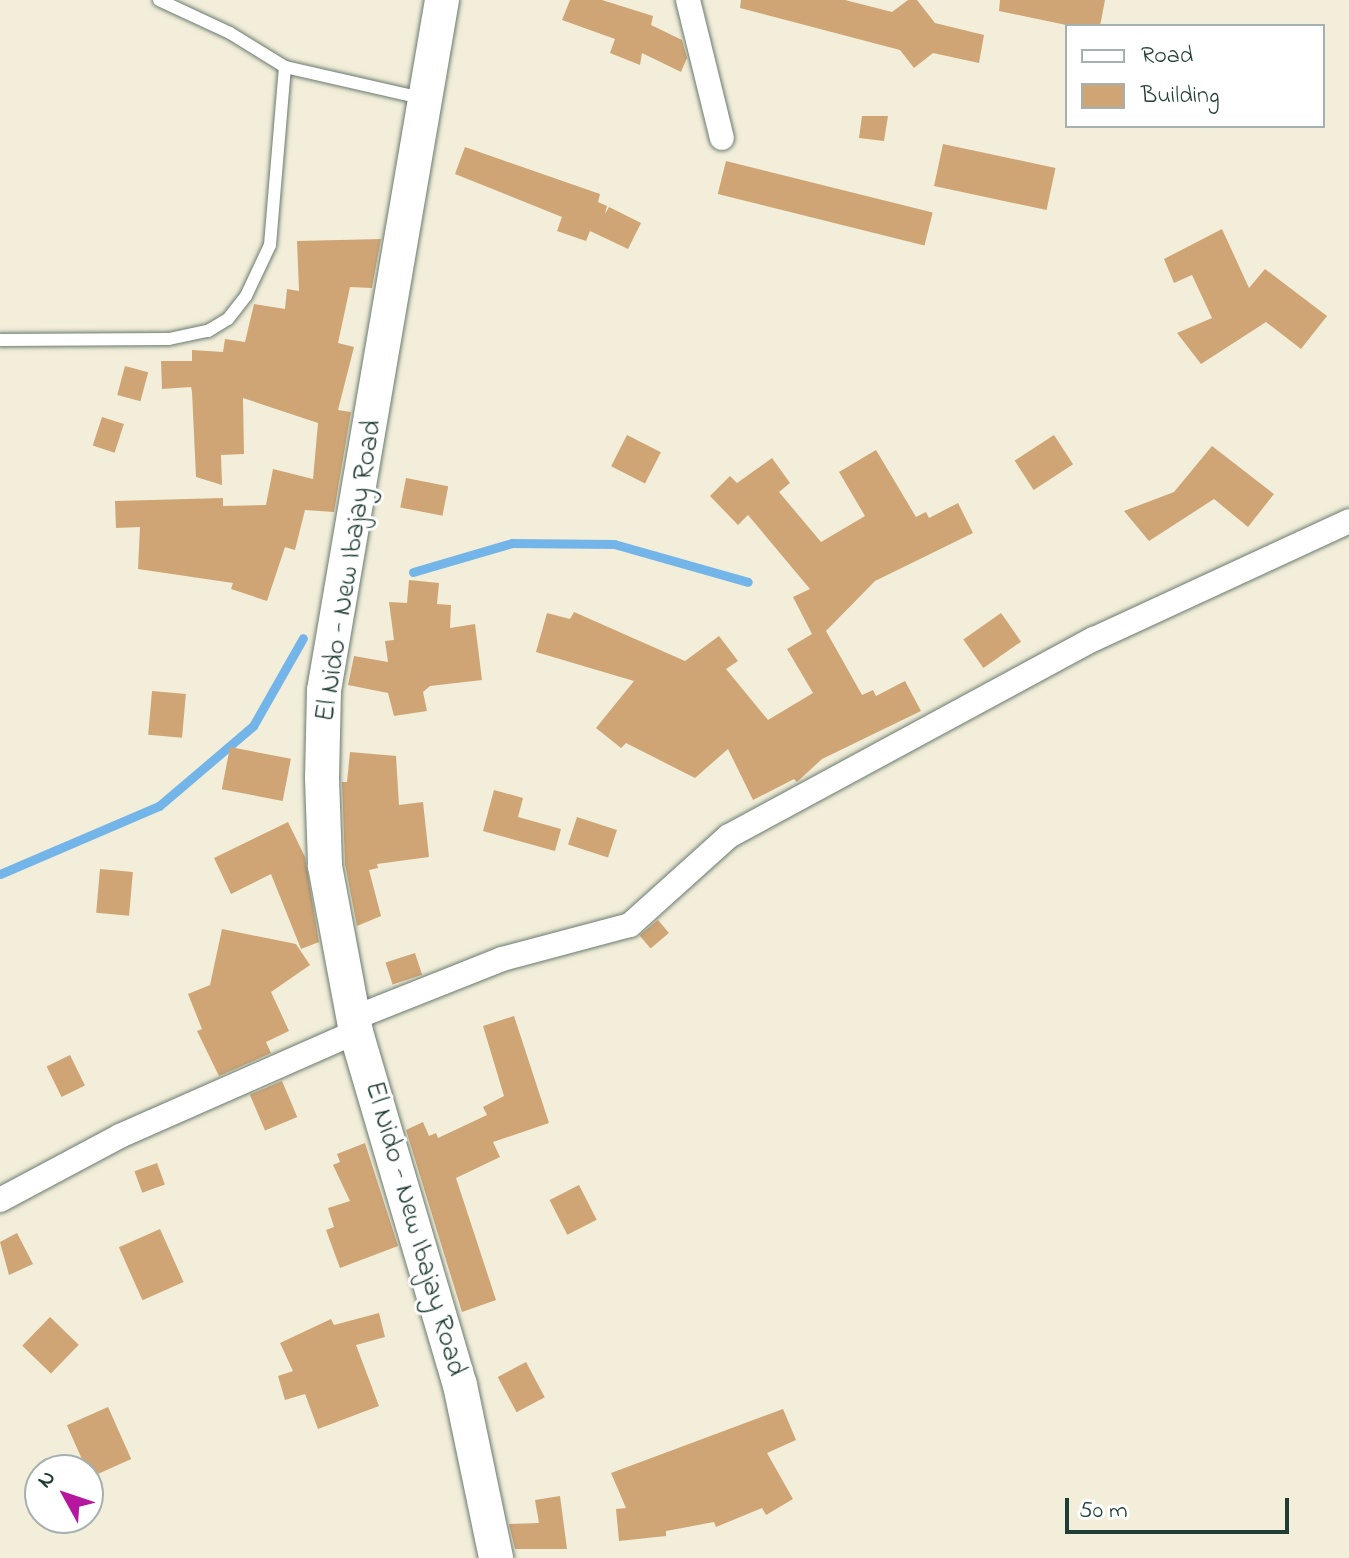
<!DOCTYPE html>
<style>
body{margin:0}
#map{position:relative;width:1349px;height:1558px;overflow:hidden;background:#f2eeda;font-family:"Indie Flower",sans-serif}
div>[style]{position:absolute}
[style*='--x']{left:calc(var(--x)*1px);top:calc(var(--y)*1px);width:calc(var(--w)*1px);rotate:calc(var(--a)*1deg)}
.stream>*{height:9px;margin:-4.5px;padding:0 4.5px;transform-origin:4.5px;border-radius:4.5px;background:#74b5e9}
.building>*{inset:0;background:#cfa576;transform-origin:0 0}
.roads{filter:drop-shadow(0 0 2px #697b6e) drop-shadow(0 0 2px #697b6e)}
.service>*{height:12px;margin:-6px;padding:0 6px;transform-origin:6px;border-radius:6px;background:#fff}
.minor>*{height:24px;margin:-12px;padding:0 12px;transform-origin:12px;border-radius:12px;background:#fff}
.secondary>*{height:34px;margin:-17px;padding:0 17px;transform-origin:17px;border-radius:17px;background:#fff}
span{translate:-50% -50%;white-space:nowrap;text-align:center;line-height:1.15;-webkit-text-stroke:6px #fff;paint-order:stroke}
.street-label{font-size:28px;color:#1f3d34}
.legend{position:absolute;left:1065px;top:24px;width:260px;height:104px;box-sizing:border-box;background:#fff;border:2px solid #a5b1ae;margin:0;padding:10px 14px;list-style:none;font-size:24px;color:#1f3d34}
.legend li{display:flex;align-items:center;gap:16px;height:40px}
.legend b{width:40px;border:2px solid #a5b1ae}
.north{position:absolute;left:24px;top:1454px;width:80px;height:80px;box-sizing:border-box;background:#fff;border:2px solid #a5b1ae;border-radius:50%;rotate:310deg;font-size:22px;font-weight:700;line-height:32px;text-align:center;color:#1f3d34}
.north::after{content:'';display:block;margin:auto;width:28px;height:36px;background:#b5179e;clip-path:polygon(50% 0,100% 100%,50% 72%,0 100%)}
.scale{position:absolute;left:1065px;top:1498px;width:224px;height:36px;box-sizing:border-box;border:4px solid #1f3d34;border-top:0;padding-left:10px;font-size:24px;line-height:28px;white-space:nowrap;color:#1f3d34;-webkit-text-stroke:6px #fff;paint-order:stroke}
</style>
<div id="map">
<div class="stream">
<i style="--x:413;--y:572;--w:103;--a:-16.3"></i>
<i style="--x:512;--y:543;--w:102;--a:0.6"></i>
<i style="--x:614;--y:544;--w:139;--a:15.8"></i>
<i style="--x:0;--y:874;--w:173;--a:-23.2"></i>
<i style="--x:159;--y:806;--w:123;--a:-40.4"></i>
<i style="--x:253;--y:726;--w:101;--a:-60.4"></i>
</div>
<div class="building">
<i style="clip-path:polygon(570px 0,602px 0,653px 16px,651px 25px,682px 40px,687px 58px,681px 72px,642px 53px,640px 65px,610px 53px,615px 39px,562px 20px)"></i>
<i style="clip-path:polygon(741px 0,845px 0,892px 12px,908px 0,917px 0,935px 23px,984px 35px,979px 63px,933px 53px,914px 68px,900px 50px,740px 8px)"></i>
<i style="clip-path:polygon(1000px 0,1105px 0,1100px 26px,1071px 26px,999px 11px)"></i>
<i style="clip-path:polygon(862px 116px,888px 116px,884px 141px,859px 138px)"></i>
<i style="left:943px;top:144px;width:115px;height:43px;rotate:12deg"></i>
<i style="clip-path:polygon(465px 147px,600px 194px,598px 202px,607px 206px,605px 214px,609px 207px,641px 223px,628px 249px,590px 231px,586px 241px,557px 231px,562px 217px,455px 174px)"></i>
<i style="left:726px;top:161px;width:213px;height:34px;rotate:14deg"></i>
<i style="clip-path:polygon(1222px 229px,1249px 288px,1265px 269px,1327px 316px,1301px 349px,1266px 322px,1201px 364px,1177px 333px,1212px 318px,1192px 275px,1174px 283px,1164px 259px)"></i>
<i style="clip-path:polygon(381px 239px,372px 288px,350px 287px,338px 343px,354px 347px,338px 410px,351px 412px,334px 512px,305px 510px,295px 550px,285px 547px,267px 601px,231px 589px,233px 583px,138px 569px,140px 527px,116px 528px,115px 501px,223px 498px,223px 506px,266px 505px,273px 469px,313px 479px,318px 423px,243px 398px,244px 454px,221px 455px,222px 485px,196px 477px,192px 392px,191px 387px,162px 389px,161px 361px,192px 361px,192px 350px,223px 352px,225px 339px,245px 342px,254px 304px,285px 309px,287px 289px,299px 291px,297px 241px)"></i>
<i style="left:125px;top:366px;width:24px;height:30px;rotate:15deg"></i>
<i style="left:102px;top:417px;width:23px;height:30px;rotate:18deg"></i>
<i style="left:627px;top:435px;width:38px;height:35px;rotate:27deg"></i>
<i style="left:1054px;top:435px;width:35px;height:47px;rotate:57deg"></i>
<i style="clip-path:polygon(1212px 446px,1274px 494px,1248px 527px,1214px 499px,1149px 541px,1124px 511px,1174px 492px)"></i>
<i style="clip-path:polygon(876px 450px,916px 517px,926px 512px,929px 518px,958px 503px,973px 533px,875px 581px,826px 631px,862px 695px,873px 690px,876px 696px,905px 681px,921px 711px,822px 759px,797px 782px,794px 779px,753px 800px,728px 749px,695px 778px,626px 743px,621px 748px,596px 728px,634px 681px,536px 652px,547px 613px,570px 619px,574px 612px,685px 661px,719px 636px,738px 661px,726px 669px,768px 720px,813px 693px,787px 649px,812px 634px,793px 597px,810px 589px,748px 515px,738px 525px,710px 496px,730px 476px,737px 483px,772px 458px,790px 483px,779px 492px,821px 542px,865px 516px,839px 472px)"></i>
<i style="left:406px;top:478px;width:43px;height:30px;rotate:11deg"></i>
<i style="clip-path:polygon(409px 580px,439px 583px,437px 604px,451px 605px,450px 628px,475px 624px,482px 680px,430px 686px,423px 692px,427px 711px,394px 716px,388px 693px,348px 685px,354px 656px,388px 662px,385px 641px,394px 640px,389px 602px,407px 603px)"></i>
<i style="left:1001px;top:613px;width:35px;height:46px;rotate:55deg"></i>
<i style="left:152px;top:691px;width:34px;height:44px;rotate:5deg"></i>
<i style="left:230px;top:747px;width:62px;height:43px;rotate:11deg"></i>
<i style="clip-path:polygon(350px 752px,396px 756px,399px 805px,423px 802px,429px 857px,377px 864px,378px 868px,369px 870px,381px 916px,357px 926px,345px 864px,342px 782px,347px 782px)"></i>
<i style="clip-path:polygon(494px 790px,523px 798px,518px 817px,561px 829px,555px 851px,483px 831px)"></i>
<i style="left:577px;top:817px;width:42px;height:29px;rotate:18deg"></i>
<i style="clip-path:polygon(288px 822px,305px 857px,319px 942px,301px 949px,271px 874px,231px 894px,214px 858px)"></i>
<i style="left:100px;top:869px;width:33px;height:44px;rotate:5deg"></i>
<i style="left:658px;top:920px;width:17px;height:24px;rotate:50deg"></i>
<i style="clip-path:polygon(222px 929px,296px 944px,310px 965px,271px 992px,289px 1031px,266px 1042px,271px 1053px,219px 1076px,197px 1031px,202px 1029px,188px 994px,210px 985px)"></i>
<i style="left:415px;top:953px;width:23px;height:31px;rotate:72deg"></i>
<i style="clip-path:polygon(514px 1016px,549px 1123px,493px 1142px,500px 1157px,456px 1178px,496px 1300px,462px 1312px,406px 1130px,423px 1122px,429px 1136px,436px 1133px,438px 1138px,487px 1115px,483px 1107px,504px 1096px,483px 1026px)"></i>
<i style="left:70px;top:1055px;width:34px;height:26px;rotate:64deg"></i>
<i style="left:282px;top:1081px;width:39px;height:35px;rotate:67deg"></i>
<i style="clip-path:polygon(365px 1143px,398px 1246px,340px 1268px,326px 1230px,334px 1227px,328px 1208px,350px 1201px,333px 1165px,340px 1162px,337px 1154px)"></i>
<i style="left:157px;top:1163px;width:23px;height:24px;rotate:70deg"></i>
<i style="left:579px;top:1185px;width:39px;height:33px;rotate:63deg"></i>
<i style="left:160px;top:1229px;width:58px;height:45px;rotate:66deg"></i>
<i style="clip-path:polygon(17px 1233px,33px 1264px,9px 1275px,0 1242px)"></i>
<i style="clip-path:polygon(379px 1313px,385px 1337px,356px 1345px,379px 1406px,318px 1429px,305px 1394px,285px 1400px,278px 1376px,293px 1371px,280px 1343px,331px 1319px,334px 1325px)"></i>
<i style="left:50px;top:1317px;width:40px;height:40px;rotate:44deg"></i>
<i style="left:526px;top:1362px;width:40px;height:32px;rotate:62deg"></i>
<i style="left:108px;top:1407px;width:57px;height:45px;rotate:66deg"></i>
<i style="clip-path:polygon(783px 1409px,796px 1440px,767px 1453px,793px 1499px,766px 1515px,762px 1508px,716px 1527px,714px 1522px,666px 1531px,666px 1536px,619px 1541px,616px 1509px,626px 1508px,611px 1473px)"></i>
<i style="clip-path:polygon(560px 1496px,567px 1549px,515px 1549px,509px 1524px,539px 1523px,535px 1500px)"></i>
</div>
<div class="roads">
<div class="service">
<i style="--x:159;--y:0;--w:78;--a:24.9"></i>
<i style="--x:230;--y:33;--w:65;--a:31.7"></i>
<i style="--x:0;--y:340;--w:169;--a:-0.3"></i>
<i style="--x:169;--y:339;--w:40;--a:-12"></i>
<i style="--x:208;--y:331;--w:23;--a:-31"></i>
<i style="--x:228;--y:319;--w:29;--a:-52"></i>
<i style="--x:246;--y:296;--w:56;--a:-64.8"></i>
<i style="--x:270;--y:245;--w:179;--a:-85.2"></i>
<i style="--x:285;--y:67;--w:140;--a:12.8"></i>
</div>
<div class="minor">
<i style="--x:688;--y:0;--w:142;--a:76.2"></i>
<i style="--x:354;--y:1018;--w:159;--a:-21.7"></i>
<i style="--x:502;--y:959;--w:132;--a:-14.9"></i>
<i style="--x:630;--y:925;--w:133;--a:-42"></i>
<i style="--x:729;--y:836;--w:415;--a:-28.4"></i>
<i style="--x:1094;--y:639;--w:281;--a:-24.8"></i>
<i style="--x:0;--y:1200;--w:136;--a:-28.1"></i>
<i style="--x:120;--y:1136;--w:258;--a:-23.8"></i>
</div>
<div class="secondary">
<i style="--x:442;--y:0;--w:700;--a:99.7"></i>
<i style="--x:324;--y:690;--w:88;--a:91.3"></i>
<i style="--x:322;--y:778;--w:88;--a:88"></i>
<i style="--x:325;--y:866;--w:169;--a:79.4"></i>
<i style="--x:356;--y:1032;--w:368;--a:73.6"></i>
<i style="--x:460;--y:1385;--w:177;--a:78.2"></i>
</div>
</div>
<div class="street-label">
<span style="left:350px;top:571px;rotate:-81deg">El Nido - New Ibajay Road</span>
<span style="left:414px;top:1229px;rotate:74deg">El Nido - New Ibajay Road</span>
</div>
<ul class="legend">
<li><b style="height:10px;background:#fff"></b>Road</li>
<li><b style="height:22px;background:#cfa576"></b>Building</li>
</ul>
<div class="north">N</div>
<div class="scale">50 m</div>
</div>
